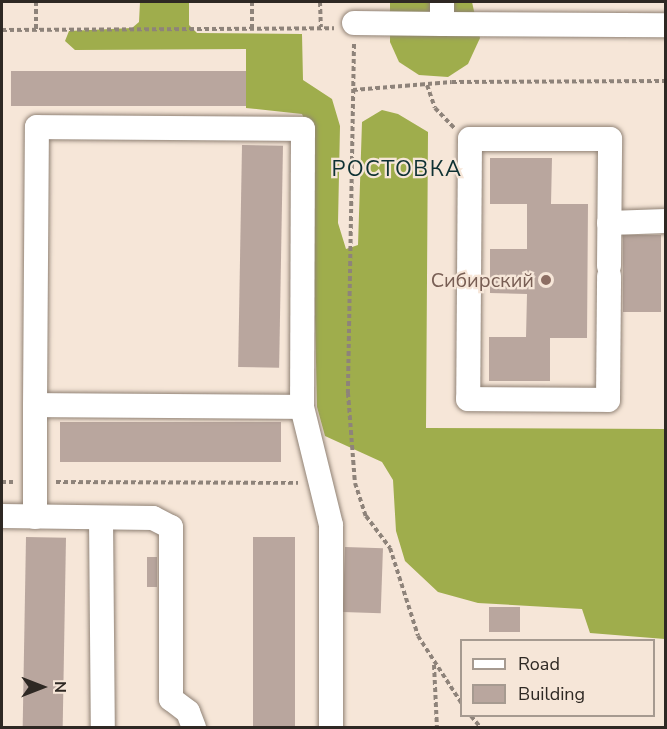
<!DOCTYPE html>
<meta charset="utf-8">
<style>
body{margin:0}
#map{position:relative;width:667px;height:729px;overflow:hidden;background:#f6e6d8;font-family:"Nunito Sans",sans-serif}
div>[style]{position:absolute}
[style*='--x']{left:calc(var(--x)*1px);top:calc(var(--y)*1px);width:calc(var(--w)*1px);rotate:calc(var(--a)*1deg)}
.forest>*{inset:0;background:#9fad4c}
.building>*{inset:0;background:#b9a69e;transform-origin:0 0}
.path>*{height:4px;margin-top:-2px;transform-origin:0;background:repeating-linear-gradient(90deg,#8e837a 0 4.5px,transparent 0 7.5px)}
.roads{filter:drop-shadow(0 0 2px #908275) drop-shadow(0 0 2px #908275)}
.minor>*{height:24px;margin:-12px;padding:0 12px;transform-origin:12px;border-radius:12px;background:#fff}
.dots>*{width:16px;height:16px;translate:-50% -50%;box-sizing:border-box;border:3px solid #f6e6d8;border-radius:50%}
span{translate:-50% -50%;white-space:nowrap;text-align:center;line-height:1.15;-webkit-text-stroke:4.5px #f6e6d8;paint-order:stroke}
.education-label{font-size:20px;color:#785e54}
.right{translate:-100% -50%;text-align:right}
.quarter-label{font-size:22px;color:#0e3133;letter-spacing:1.5px}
.frame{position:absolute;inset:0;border:3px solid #2e2823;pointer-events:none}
.legend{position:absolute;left:460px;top:639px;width:195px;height:78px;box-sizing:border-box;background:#f6e6d8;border:2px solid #a69a90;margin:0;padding:8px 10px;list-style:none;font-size:18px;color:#2e2823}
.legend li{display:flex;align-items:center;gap:12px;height:30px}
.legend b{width:30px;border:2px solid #a69a90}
.north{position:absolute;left:12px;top:657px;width:60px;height:60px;-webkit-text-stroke:4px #f6e6d8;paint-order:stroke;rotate:90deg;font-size:16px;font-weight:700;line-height:24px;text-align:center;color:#2e2823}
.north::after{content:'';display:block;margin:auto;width:21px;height:27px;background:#2e2823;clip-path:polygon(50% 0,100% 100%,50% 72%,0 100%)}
</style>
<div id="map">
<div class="forest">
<i style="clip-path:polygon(140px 2px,189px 2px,189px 25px,197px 33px,302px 34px,303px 80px,332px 99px,340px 126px,338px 223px,346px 249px,358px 245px,362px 122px,382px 110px,398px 114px,428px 132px,426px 428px,665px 429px,665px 639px,590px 633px,582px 609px,478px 603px,438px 592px,405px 561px,396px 531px,393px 480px,382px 462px,325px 436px,317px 407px,311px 134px,302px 114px,246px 108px,246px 49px,75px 50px,65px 41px,69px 31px,132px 28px,139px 22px)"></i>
<i style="clip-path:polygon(390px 2px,472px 2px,480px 38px,468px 64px,448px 77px,419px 75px,399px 62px,390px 42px)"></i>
</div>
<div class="building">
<i style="left:11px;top:71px;width:235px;height:35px"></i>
<i style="left:242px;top:145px;width:41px;height:222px;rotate:1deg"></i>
<i style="clip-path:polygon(490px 158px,552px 158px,551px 204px,588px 204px,587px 338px,550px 338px,550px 381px,489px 381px,489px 337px,526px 337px,527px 294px,490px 293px,490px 249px,527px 249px,527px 204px,490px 204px)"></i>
<i style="left:661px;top:235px;width:77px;height:38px;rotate:90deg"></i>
<i style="left:60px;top:422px;width:221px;height:40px"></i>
<i style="left:26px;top:537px;width:40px;height:191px;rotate:1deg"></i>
<i style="left:253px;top:537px;width:42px;height:191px"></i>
<i style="left:345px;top:547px;width:38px;height:65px;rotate:2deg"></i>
<i style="left:147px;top:557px;width:10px;height:30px"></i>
<i style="left:489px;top:607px;width:31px;height:25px"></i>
</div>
<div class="path">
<i style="--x:36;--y:2;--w:28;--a:90"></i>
<i style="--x:252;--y:2;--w:28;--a:90"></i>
<i style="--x:320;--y:2;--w:25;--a:88"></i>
<i style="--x:2;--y:30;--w:332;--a:-0.3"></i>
<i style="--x:354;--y:44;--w:349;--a:91"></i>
<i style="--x:348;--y:393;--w:90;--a:85.6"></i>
<i style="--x:355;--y:483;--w:35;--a:72"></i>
<i style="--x:366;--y:516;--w:40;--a:53"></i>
<i style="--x:390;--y:548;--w:92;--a:72.3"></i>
<i style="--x:418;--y:636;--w:81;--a:57.1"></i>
<i style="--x:427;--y:85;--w:24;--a:71"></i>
<i style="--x:435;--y:108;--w:28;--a:46"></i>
<i style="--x:353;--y:90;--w:99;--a:-4.6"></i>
<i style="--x:452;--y:82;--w:214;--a:-0.3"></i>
<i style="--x:2;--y:482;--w:11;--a:0"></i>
<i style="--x:56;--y:482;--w:242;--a:0.2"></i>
<i style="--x:434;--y:665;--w:63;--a:87.3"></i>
<i style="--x:471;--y:716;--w:16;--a:50"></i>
</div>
<div class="roads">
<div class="minor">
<i style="--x:442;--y:2;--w:22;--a:90"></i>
<i style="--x:442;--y:24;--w:224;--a:0.3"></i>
<i style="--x:354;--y:23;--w:88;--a:0.7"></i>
<i style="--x:609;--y:223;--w:57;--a:-2"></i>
<i style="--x:609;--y:266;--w:127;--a:-89.5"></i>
<i style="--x:610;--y:139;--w:140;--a:180"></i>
<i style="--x:470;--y:139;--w:260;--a:90.4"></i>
<i style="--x:468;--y:399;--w:140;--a:0.4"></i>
<i style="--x:608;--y:400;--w:124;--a:-89.5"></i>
<i style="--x:302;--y:407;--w:122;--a:76.2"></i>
<i style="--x:331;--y:525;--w:203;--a:90"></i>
<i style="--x:2;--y:516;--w:151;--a:0.8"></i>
<i style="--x:153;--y:518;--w:20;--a:27"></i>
<i style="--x:171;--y:527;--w:172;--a:90"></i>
<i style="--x:171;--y:699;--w:21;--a:37"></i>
<i style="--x:188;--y:712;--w:17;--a:69"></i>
<i style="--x:35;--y:517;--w:112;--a:-90"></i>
<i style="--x:35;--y:405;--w:278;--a:-89.6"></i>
<i style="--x:37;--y:127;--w:266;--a:0.4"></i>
<i style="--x:303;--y:129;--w:278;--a:90.2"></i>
<i style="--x:302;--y:407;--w:267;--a:-179.6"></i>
<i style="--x:101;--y:518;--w:210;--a:89.5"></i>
</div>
</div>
<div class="dots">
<i style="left:546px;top:280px;background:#8d6e63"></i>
</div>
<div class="education-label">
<span class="right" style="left:534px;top:280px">Сибирский</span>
</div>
<div class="quarter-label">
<span style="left:397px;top:170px">РОСТОВКА</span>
</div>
<div class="frame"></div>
<ul class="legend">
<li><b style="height:8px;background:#fff"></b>Road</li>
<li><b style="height:16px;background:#b9a69e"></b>Building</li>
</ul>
<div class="north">N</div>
</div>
